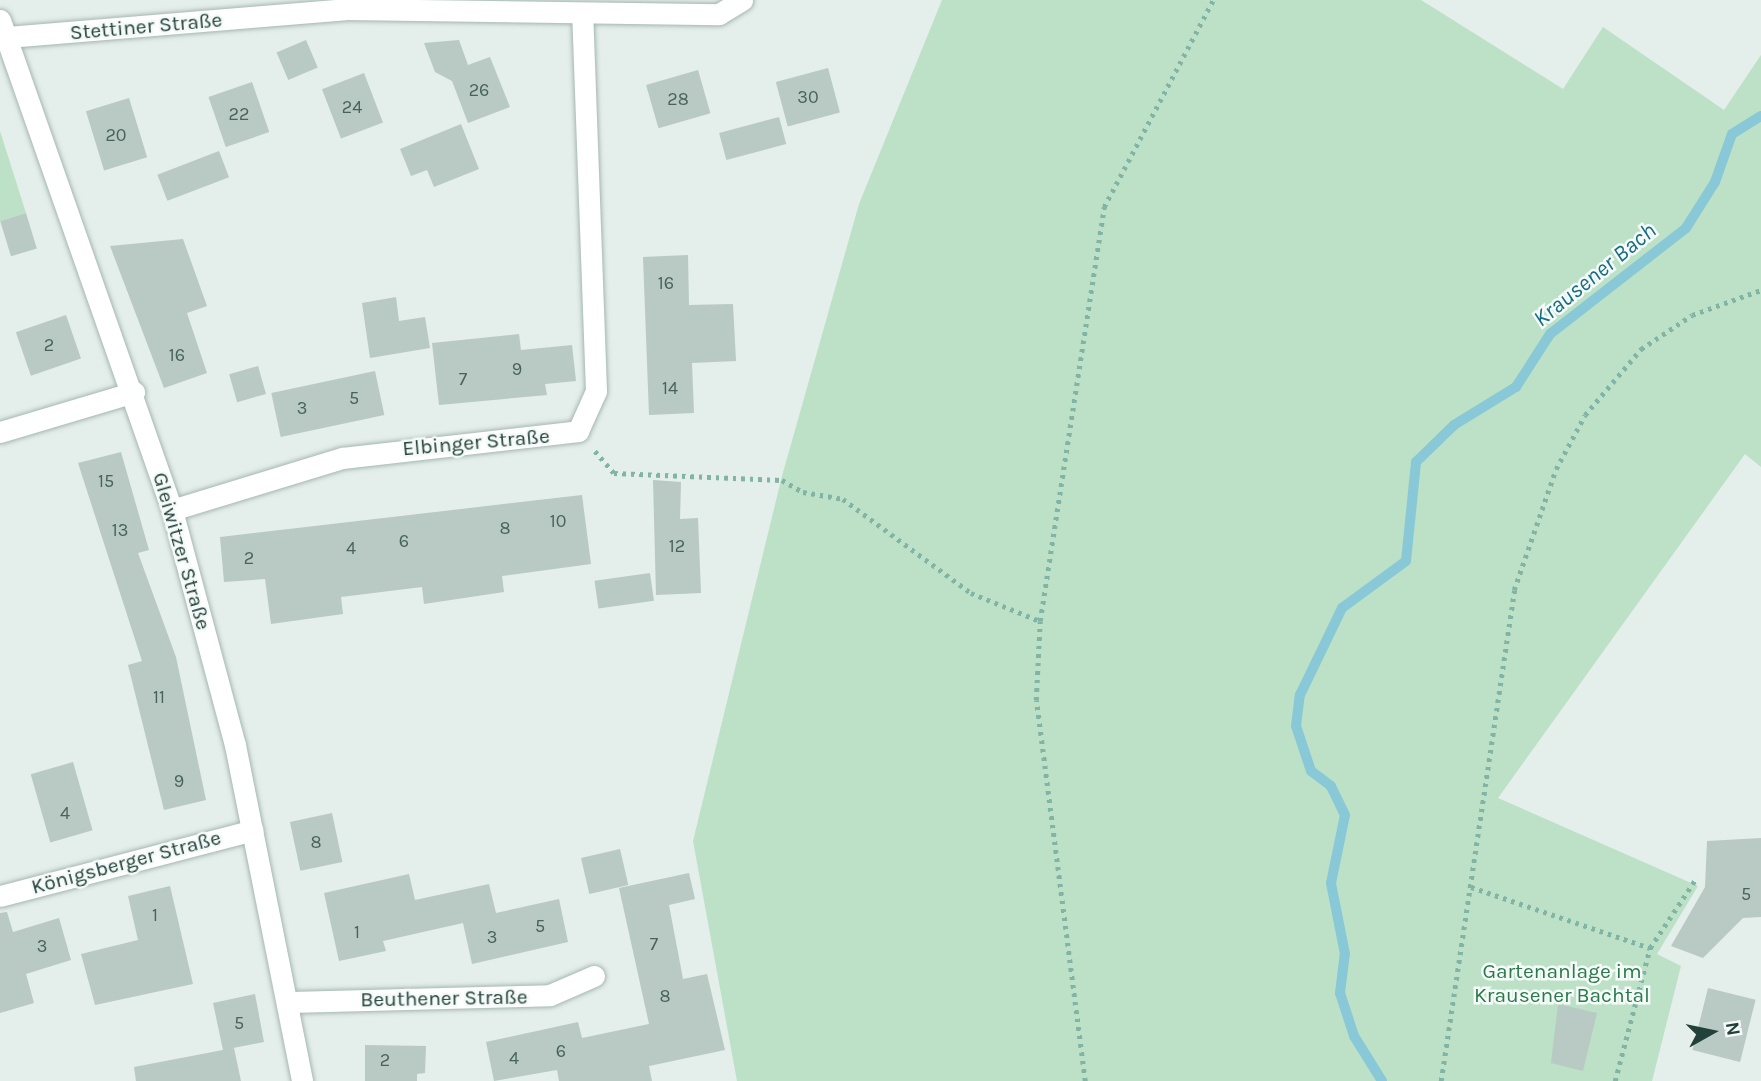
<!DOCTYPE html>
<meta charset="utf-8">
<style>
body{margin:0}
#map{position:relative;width:1761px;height:1081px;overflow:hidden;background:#e4eeea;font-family:Karla,sans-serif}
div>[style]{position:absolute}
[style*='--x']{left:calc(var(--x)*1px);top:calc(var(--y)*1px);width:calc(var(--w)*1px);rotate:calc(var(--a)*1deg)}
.green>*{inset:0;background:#bce1c7}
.stream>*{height:10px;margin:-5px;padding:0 5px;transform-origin:5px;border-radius:5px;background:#89c8d6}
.building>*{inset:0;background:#b9c9c3;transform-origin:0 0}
.path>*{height:4.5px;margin-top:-2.25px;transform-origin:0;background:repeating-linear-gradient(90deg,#82b4a6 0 3.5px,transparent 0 8.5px)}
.roads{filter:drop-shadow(0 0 2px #a6b7b2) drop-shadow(0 0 2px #a6b7b2)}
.minor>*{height:21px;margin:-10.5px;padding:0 10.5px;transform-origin:10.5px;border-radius:10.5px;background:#fff}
span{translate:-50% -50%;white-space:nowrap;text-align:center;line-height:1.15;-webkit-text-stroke:5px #f5faf8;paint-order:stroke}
.number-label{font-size:18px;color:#48635c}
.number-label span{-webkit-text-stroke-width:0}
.street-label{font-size:21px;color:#22413a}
.park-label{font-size:21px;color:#297b4b}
.water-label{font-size:23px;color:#176d82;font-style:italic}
.north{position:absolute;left:1677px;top:997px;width:70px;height:70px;-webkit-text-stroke:5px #f5faf8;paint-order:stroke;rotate:81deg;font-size:19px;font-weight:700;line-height:28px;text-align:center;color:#22413a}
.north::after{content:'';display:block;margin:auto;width:24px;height:32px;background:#22413a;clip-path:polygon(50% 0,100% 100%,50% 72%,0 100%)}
</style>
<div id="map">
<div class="green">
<i style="clip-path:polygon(942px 0,1421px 0,1563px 89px,1603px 27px,1724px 110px,1761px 55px,1761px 467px,1745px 454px,1498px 798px,1698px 886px,1657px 954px,1681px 966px,1652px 1081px,737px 1081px,693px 841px,782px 476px,859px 204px)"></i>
<i style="clip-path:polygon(0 131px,26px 213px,0 221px)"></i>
</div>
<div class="stream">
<i style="--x:1382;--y:1081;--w:53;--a:-121.9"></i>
<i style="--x:1354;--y:1036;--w:45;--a:-108"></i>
<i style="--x:1340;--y:993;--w:39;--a:-83"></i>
<i style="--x:1345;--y:954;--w:72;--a:-101.2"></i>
<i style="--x:1331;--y:883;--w:69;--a:-78.4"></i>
<i style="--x:1345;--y:815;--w:32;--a:-116"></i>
<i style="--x:1331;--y:786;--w:25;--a:-143"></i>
<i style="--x:1311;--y:771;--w:47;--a:-108.4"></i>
<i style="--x:1296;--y:726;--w:31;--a:-83"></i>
<i style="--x:1300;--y:695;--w:97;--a:-64.2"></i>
<i style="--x:1342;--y:608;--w:79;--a:-36.3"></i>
<i style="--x:1406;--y:561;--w:100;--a:-84.2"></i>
<i style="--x:1416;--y:462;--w:53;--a:-44.2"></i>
<i style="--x:1454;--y:425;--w:73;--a:-31.5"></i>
<i style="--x:1516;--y:387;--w:63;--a:-57.3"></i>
<i style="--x:1550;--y:334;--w:172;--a:-37.9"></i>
<i style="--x:1686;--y:228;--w:54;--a:-57.8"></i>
<i style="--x:1715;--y:182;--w:51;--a:-70.5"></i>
<i style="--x:1732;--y:134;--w:34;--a:-32"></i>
</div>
<div class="building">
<i style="left:306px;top:40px;width:30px;height:32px;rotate:67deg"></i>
<i style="clip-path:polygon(459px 40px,468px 65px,490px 57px,510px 107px,468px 123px,452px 81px,435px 72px,424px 43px)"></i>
<i style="left:828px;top:68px;width:46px;height:54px;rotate:75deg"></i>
<i style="left:698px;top:70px;width:45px;height:54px;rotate:74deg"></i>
<i style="left:364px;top:73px;width:53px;height:45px;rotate:69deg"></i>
<i style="left:252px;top:82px;width:53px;height:46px;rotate:71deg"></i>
<i style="left:129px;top:98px;width:62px;height:45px;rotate:73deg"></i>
<i style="left:779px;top:117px;width:28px;height:62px;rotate:75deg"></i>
<i style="clip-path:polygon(461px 124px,479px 169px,434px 187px,427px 170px,411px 176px,400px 149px)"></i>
<i style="left:219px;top:151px;width:28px;height:66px;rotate:69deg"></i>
<i style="left:26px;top:213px;width:37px;height:27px;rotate:73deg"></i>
<i style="clip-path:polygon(183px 239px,207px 306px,187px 313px,207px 373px,164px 388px,110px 246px)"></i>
<i style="clip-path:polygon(688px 255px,689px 305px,733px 304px,736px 361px,692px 363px,694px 413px,649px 415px,643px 257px)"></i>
<i style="clip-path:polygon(396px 297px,399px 321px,425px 317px,430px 348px,370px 358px,362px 303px)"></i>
<i style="left:66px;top:315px;width:46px;height:53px;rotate:71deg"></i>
<i style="clip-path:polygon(519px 334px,521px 350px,572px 345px,576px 381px,545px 384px,547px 395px,439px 405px,432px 343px)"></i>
<i style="left:258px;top:366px;width:29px;height:30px;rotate:74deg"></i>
<i style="left:375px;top:371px;width:45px;height:106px;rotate:78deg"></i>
<i style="clip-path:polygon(121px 452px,149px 550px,138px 553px,176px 657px,206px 800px,164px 810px,128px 665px,142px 661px,78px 463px)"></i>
<i style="clip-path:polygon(653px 480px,681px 482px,680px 519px,698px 518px,701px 593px,656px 595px)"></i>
<i style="clip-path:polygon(582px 495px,591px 564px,502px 576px,504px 592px,424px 604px,422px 587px,341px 597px,343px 614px,271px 624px,265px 579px,224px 582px,220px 537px)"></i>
<i style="left:650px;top:573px;width:28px;height:56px;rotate:82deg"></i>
<i style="left:73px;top:762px;width:71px;height:44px;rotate:74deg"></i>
<i style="left:332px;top:813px;width:50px;height:43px;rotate:78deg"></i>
<i style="clip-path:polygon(1761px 838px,1761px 917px,1743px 918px,1703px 958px,1671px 946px,1705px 887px,1707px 841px)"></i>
<i style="left:620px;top:849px;width:37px;height:40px;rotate:77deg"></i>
<i style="clip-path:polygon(689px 873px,695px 899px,669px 905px,683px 979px,707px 974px,725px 1050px,649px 1066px,652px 1081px,559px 1081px,557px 1070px,494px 1081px,486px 1042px,578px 1022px,582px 1038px,649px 1024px,619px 888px)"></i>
<i style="clip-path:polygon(409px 874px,415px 900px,489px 884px,496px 913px,559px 899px,568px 942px,472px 964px,463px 923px,383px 941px,386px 951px,339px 961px,324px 893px)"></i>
<i style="clip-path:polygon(170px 886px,193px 984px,95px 1005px,81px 954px,138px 940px,128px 896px)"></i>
<i style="clip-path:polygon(7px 912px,13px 932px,59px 918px,71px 960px,26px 974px,34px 1003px,0 1013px,0 913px)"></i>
<i style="left:1708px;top:988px;width:49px;height:64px;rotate:14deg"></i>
<i style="clip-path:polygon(255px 994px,264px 1042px,228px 1049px,234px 1048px,241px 1081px,136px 1081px,134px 1067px,223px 1050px,213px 1003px)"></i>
<i style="clip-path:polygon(1558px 1004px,1597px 1013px,1583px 1071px,1551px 1063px)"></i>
<i style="clip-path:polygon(365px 1045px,426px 1046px,425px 1073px,417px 1074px,417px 1081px,365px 1081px)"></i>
</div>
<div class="path">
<i style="--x:595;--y:451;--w:29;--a:49"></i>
<i style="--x:614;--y:473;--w:168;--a:2.4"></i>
<i style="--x:782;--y:480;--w:24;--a:30"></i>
<i style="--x:803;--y:492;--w:41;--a:9.9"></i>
<i style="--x:843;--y:499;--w:159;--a:36.3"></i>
<i style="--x:971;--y:593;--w:74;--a:22.1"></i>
<i style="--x:1471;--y:887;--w:189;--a:18.8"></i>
<i style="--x:1650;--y:948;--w:85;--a:-56.5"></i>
<i style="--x:1085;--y:1081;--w:384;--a:-97.3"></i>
<i style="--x:1036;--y:700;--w:79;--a:-87.1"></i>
<i style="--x:1040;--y:621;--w:419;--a:-81.2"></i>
<i style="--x:1104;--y:207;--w:234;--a:-62.2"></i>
<i style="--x:1441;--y:1081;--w:496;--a:-81.5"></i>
<i style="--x:1514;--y:590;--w:128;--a:-70.9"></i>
<i style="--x:1556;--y:469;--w:61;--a:-61.8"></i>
<i style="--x:1585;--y:415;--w:87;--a:-49.7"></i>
<i style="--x:1641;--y:349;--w:61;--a:-33.7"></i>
<i style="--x:1692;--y:315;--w:73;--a:-19.9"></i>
<i style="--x:1615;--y:1081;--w:138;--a:-75.3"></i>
</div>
<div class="roads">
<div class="minor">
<i style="--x:0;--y:20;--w:519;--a:70.66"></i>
<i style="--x:172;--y:510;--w:243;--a:75"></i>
<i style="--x:235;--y:745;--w:343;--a:78.7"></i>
<i style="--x:7;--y:37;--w:339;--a:-4.7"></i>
<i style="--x:345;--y:9;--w:374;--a:0.8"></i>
<i style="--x:719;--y:14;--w:27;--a:-31"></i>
<i style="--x:0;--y:432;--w:140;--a:-16.6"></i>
<i style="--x:172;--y:510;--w:178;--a:-17"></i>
<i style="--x:342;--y:458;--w:238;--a:-6.5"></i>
<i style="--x:578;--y:431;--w:44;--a:-65.8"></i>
<i style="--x:596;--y:391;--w:376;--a:-92.1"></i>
<i style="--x:0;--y:896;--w:261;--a:-14.6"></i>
<i style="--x:290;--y:1002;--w:260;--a:-1.5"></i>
<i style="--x:550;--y:995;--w:48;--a:-23.4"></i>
</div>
</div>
<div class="number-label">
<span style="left:479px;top:90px">26</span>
<span style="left:808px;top:97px">30</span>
<span style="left:678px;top:99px">28</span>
<span style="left:352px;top:107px">24</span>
<span style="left:239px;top:114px">22</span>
<span style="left:116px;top:135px">20</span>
<span style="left:666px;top:283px">16</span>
<span style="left:49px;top:345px">2</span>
<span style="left:177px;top:355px">16</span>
<span style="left:517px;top:369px">9</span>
<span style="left:463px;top:379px">7</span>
<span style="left:670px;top:388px">14</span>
<span style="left:354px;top:398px">5</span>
<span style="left:302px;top:408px">3</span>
<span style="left:106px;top:481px">15</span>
<span style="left:558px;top:521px">10</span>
<span style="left:505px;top:528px">8</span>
<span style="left:120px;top:530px">13</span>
<span style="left:404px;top:541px">6</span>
<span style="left:677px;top:546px">12</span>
<span style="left:351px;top:548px">4</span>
<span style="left:249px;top:558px">2</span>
<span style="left:159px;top:697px">11</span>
<span style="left:179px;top:781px">9</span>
<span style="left:65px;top:813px">4</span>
<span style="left:316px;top:842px">8</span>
<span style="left:1746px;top:894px">5</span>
<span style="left:155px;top:915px">1</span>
<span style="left:540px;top:926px">5</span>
<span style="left:357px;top:932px">1</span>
<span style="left:492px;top:937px">3</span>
<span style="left:654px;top:944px">7</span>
<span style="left:42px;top:946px">3</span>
<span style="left:665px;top:996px">8</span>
<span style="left:239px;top:1023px">5</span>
<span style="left:561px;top:1051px">6</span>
<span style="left:514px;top:1058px">4</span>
<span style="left:385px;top:1060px">2</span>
</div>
<div class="street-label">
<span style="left:146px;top:26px;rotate:-5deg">Stettiner Straße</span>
<span style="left:476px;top:442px;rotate:-5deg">Elbinger Straße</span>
<span style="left:182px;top:551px;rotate:74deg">Gleiwitzer Straße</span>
<span style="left:126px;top:862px;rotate:-15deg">Königsberger Straße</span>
<span style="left:444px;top:998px;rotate:-1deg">Beuthener Straße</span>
</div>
<div class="park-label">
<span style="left:1562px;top:983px">Gartenanlage im<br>Krausener Bachtal</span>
</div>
<div class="water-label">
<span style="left:1595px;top:275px;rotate:-39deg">Krausener Bach</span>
</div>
<div class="north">N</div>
</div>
